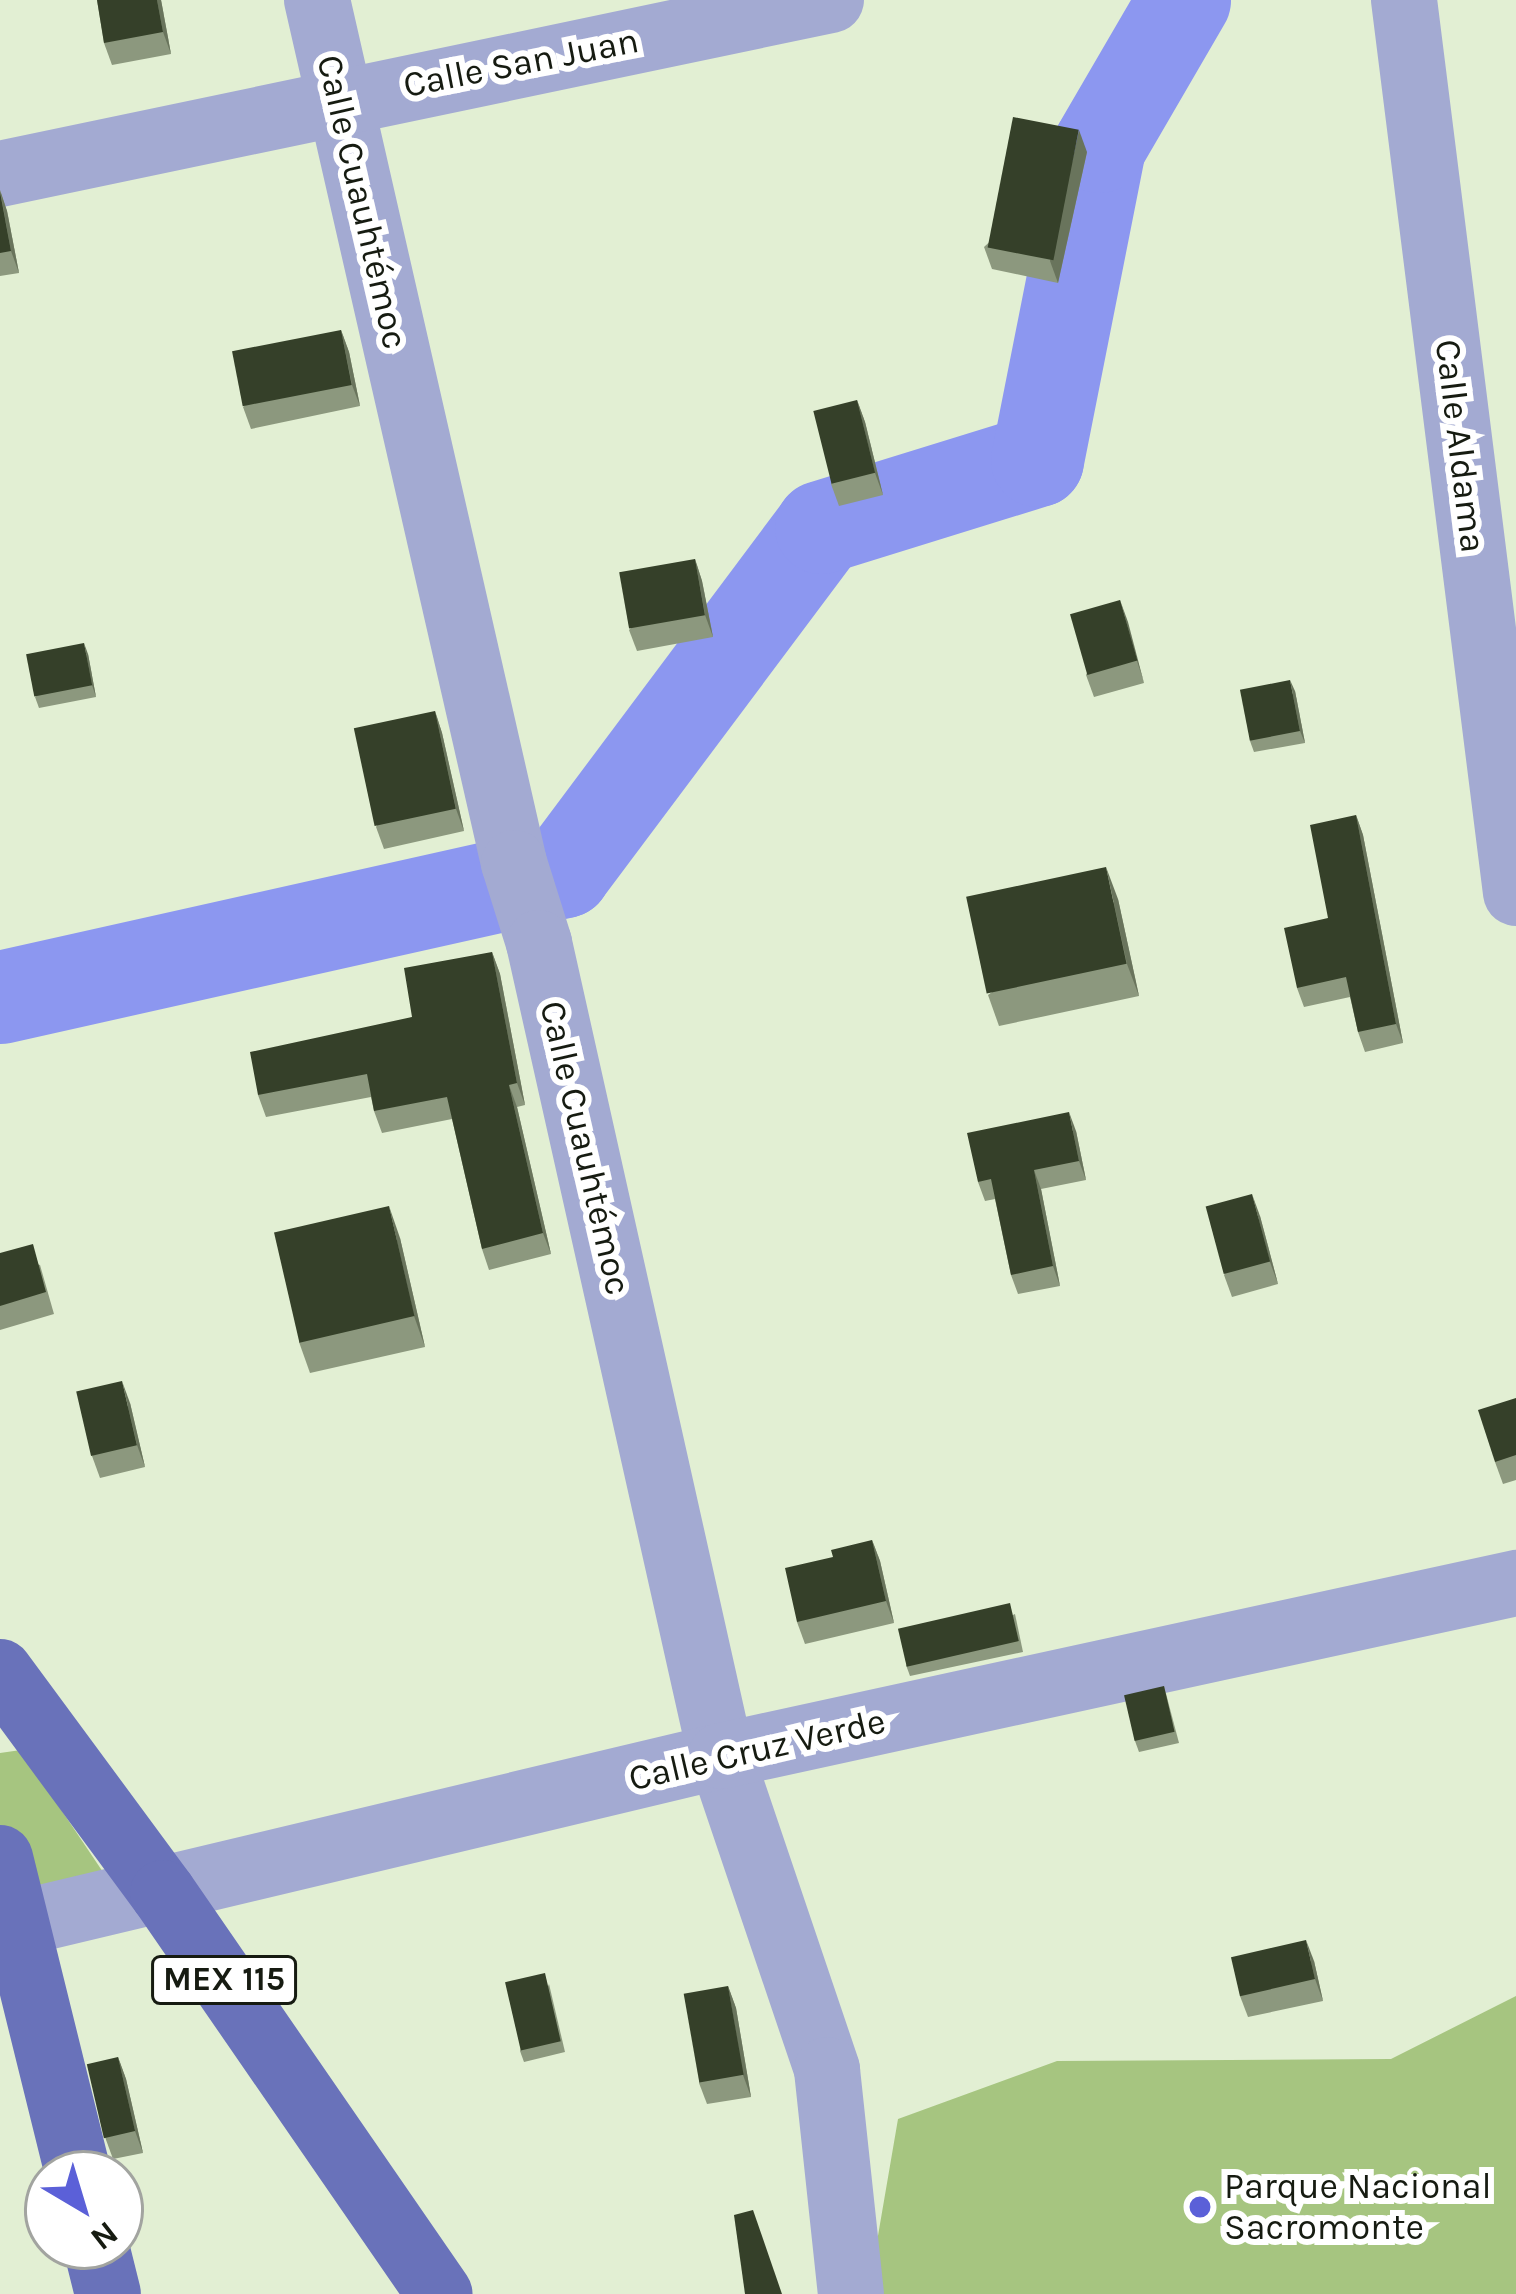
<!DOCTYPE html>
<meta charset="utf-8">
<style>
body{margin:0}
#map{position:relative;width:1516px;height:2294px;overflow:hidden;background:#e2efd3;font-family:Karla,sans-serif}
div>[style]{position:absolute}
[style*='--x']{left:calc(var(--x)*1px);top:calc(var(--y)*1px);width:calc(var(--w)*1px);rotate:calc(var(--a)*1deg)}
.green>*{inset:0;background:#a6c580}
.river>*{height:93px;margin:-46.5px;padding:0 46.5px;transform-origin:46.5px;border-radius:46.5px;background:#8c97f0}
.minor>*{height:66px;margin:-33px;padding:0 33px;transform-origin:33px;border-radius:33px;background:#a3aad2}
.major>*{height:66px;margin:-33px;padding:0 33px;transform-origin:33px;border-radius:33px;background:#6972ba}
.wall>*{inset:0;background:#8c987e}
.shaded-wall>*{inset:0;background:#69745c}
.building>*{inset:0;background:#354029;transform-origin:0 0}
.dots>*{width:33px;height:33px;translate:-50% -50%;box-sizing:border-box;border:6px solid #fff;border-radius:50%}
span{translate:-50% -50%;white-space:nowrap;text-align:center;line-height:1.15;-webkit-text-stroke:12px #fff;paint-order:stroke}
.shield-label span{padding:3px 9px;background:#fff;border:3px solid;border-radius:9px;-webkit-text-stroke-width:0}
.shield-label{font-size:33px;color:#161b11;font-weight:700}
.street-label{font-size:36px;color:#161b11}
.poi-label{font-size:36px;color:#161b11}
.left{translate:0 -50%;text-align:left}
.north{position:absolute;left:24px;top:2150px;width:120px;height:120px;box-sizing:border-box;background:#fff;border:3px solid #a2a4a0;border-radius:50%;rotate:142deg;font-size:33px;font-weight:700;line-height:48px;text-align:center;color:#161b11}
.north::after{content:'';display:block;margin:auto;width:42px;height:54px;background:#5b60d8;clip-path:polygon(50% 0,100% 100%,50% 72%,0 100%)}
</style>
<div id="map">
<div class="green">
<i style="clip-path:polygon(21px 1750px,109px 1881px,10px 1908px,0 1851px,0 1753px)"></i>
<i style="clip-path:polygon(1516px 1996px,1516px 2294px,868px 2294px,898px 2119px,1057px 2061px,1391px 2059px)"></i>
</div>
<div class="river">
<i style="--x:0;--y:997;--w:578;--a:-12.59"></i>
<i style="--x:564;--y:871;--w:429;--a:-53.2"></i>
<i style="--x:821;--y:527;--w:226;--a:-17.2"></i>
<i style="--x:1037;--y:460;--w:320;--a:-78.8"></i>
<i style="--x:1099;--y:146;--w:169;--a:-59.8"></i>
</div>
<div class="minor">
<i style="--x:317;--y:0;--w:885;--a:77.14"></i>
<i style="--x:514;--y:863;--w:84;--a:72.6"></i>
<i style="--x:539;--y:943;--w:833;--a:77.38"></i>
<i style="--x:721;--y:1756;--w:331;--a:71.3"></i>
<i style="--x:827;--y:2070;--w:225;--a:83.9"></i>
<i style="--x:1404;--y:0;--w:900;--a:82.85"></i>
<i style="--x:0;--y:174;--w:849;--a:-11.83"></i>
<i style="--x:0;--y:1928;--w:741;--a:-13.42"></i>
<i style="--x:721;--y:1756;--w:814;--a:-12.28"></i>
</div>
<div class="major">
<i style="--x:0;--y:1672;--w:275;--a:53.6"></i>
<i style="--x:163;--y:1893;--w:487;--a:55.4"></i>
<i style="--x:0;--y:1858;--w:325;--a:76.1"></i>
<i style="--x:96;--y:2246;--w:49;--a:76"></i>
</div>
<div class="wall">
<i style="clip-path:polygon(97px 0,161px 0,171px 54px,112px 65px,104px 43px)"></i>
<i style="clip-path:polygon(1087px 152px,1058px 283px,992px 269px,984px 247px)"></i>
<i style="clip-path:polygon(0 190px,7px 211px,19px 273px,0 276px)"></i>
<i style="clip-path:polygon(341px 330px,349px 352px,360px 406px,251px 429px,243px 407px)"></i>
<i style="clip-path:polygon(857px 400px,865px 422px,883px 495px,839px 506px,831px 484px)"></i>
<i style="clip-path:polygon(695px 559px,702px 581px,713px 637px,637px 651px,629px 630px)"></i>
<i style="clip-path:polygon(1120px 600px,1144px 683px,1094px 697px,1086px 675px)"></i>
<i style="clip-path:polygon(88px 654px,96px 697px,39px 708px,35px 697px)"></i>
<i style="clip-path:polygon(1295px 691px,1305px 743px,1254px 752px,1250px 741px)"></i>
<i style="clip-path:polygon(435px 711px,442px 733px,464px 831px,384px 849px,376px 827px)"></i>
<i style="clip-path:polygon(1356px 815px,1363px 835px,1403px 1043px,1365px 1052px,1358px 1032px,1350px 997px,1304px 1007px,1297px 988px,1328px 918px)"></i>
<i style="clip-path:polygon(1118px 899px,1139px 996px,999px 1026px,988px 995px)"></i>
<i style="clip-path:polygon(492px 952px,500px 974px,525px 1105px,517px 1107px,551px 1254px,489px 1270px,482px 1249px,452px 1119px,382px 1133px,374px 1111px,371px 1097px,266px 1117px,258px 1095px,412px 1017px)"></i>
<i style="clip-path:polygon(1076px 1131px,1086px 1180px,1041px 1189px,1060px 1286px,1018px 1294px,1011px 1275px,995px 1199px,985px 1201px,978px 1182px)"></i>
<i style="clip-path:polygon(1260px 1216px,1278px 1284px,1232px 1297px,1224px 1275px)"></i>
<i style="clip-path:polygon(400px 1238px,425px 1347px,310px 1373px,299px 1342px)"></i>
<i style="clip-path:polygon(0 1253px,40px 1265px,54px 1314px,0 1330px)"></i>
<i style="clip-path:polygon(1516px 1398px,1516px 1480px,1503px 1484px,1495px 1462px)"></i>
<i style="clip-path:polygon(130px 1403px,145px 1467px,100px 1478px,92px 1456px)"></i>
<i style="clip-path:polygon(872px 1540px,880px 1561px,894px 1623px,805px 1644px,797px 1622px)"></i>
<i style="clip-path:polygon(1015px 1614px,1023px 1652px,910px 1676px,906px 1665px)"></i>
<i style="clip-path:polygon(1164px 1686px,1179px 1743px,1139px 1752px,1135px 1741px)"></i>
<i style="clip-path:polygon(1314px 1961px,1323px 2001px,1248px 2017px,1240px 1996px)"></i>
<i style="clip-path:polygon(549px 1984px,565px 2052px,524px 2062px,520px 2051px)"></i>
<i style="clip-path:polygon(728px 1986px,736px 2008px,751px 2097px,707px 2104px,699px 2083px)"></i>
<i style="clip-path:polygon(118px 2057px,126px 2079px,143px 2153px,113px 2159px,105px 2137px)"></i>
</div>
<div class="shaded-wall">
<i style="clip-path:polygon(157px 0,161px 0,171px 54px,163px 32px)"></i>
<i style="clip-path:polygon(1079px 130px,1087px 152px,1058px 283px,1050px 261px)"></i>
<i style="clip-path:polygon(0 190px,7px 211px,19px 273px,11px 251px)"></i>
<i style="clip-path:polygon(341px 330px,349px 352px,360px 406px,352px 385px)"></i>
<i style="clip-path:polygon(857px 400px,865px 422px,883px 495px,875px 473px)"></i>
<i style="clip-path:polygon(695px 559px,702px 581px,713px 637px,705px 615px)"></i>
<i style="clip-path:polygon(1120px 600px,1128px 622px,1144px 683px,1137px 661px)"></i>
<i style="clip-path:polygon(84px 643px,88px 654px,96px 697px,92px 685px)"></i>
<i style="clip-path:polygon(1290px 680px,1295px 691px,1305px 743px,1300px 731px)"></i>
<i style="clip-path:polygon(435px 711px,442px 733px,464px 831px,456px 809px)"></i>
<i style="clip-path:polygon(1356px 815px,1363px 835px,1403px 1043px,1396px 1024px)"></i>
<i style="clip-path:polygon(1106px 867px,1118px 899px,1139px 996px,1127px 964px)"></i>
<i style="clip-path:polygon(492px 952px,500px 974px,525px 1105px,517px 1083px)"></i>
<i style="clip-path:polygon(509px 1085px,517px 1107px,551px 1254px,543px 1233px)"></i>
<i style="clip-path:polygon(1069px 1112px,1076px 1131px,1086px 1180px,1079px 1161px)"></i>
<i style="clip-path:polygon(1034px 1170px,1041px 1189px,1060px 1286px,1053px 1266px)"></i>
<i style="clip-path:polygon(1252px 1194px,1260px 1216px,1278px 1284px,1270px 1262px)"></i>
<i style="clip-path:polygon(389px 1206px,400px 1238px,425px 1347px,414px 1316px)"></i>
<i style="clip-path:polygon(122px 1381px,130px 1403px,145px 1467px,137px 1445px)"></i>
<i style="clip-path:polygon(872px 1540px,880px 1561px,894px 1623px,886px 1601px)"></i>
<i style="clip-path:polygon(1306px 1940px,1314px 1961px,1323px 2001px,1315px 1979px)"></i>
<i style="clip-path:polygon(728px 1986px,736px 2008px,751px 2097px,743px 2075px)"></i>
<i style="clip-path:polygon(118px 2057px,126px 2079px,143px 2153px,135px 2131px)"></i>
</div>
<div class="building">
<i style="clip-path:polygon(97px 0,157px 0,163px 32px,104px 43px)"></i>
<i style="left:1013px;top:117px;width:67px;height:133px;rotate:11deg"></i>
<i style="clip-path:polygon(0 192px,11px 251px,0 253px)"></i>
<i style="left:341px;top:330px;width:56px;height:111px;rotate:79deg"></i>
<i style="left:857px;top:400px;width:75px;height:45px;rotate:76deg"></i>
<i style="left:695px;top:559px;width:57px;height:77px;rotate:80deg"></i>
<i style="left:1120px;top:600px;width:63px;height:52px;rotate:74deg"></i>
<i style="left:84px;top:643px;width:43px;height:59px;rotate:79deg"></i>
<i style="left:1290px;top:680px;width:52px;height:51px;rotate:79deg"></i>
<i style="left:435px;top:711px;width:100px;height:83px;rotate:78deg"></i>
<i style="clip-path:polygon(1356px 815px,1396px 1024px,1358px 1032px,1346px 977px,1297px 988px,1284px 928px,1328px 918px,1310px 825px)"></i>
<i style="left:1106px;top:867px;width:99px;height:143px;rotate:78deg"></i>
<i style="clip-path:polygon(492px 952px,517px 1083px,509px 1085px,543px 1233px,482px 1249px,447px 1097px,374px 1111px,367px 1074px,258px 1095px,250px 1052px,412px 1017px,404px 968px)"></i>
<i style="clip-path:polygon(1069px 1112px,1079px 1161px,1034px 1170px,1053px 1266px,1011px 1275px,991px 1179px,978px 1182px,967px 1133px)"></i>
<i style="left:1252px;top:1194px;width:70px;height:48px;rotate:75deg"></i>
<i style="left:389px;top:1206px;width:113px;height:118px;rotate:77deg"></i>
<i style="clip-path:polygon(33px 1244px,46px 1292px,0 1306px,0 1253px)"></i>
<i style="left:122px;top:1381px;width:66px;height:47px;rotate:77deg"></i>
<i style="clip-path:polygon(1516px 1398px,1516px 1455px,1495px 1462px,1478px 1410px)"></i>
<i style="clip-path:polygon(872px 1540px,886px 1601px,797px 1622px,785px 1568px,833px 1557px,831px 1550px)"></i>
<i style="left:1010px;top:1603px;width:39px;height:115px;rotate:77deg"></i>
<i style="left:1164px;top:1686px;width:47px;height:41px;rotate:77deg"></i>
<i style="left:1306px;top:1940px;width:40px;height:77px;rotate:77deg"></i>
<i style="left:545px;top:1973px;width:70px;height:41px;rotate:77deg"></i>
<i style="left:728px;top:1986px;width:90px;height:45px;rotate:80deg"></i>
<i style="left:118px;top:2057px;width:76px;height:32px;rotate:77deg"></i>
<i style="clip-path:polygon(753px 2210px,782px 2294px,745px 2294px,734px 2215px)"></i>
</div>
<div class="dots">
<i style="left:1200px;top:2207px;background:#5b60d8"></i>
</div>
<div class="shield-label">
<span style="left:224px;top:1980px">MEX 115</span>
</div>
<div class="street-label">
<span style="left:521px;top:63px;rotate:-11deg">Calle San Juan</span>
<span style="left:362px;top:202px;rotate:77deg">Calle Cuauhtémoc</span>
<span style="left:1460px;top:446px;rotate:83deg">Calle Aldama</span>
<span style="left:585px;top:1148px;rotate:77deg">Calle Cuauhtémoc</span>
<span style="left:757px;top:1750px;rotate:-13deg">Calle Cruz Verde</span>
</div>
<div class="poi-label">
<span class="left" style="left:1224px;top:2207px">Parque Nacional<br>Sacromonte</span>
</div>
<div class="north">N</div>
</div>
